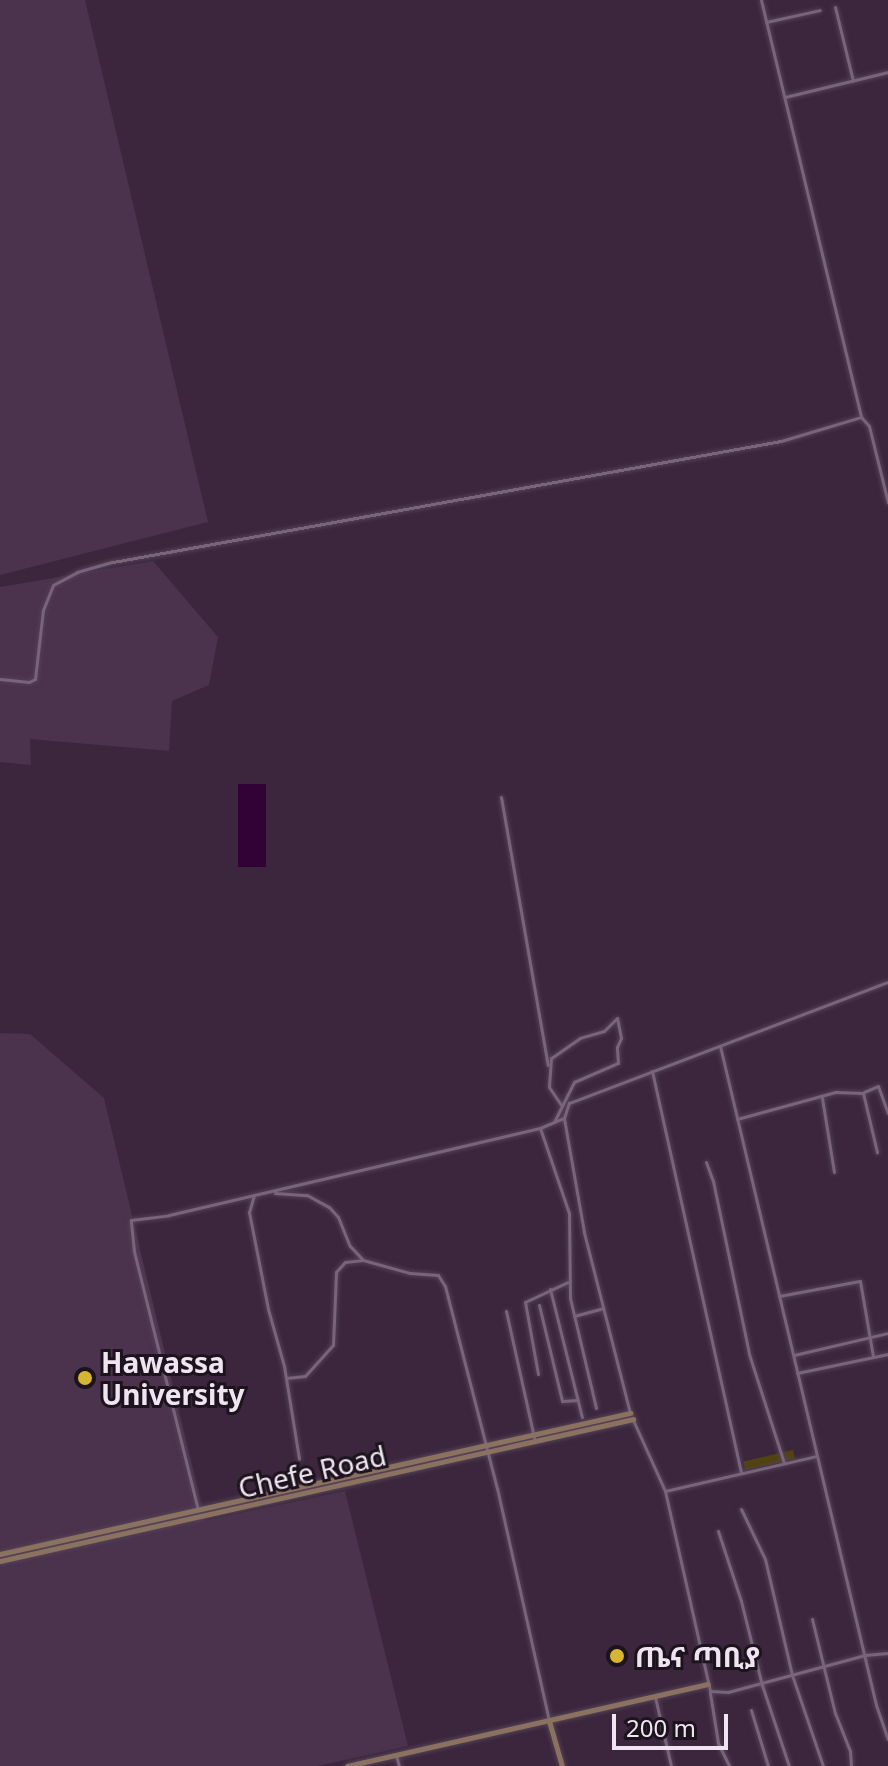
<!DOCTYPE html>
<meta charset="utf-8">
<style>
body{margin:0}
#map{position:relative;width:888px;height:1766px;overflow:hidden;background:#3b263d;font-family:"Noto Sans","Noto Sans Ethiopic",sans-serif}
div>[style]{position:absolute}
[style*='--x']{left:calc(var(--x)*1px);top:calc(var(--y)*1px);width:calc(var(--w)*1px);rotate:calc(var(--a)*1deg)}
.built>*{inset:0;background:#4b324d}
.green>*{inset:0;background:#524311;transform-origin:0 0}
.water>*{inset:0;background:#320237;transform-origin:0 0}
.roads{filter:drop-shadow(0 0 2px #534255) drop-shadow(0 0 2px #534255)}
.street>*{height:3px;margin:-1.5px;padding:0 1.5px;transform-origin:1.5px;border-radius:1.5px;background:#7a637d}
.secondary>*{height:5px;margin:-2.5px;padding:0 2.5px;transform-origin:2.5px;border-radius:2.5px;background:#8b715f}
.dots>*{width:22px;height:22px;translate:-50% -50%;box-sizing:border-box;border:4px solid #1c131d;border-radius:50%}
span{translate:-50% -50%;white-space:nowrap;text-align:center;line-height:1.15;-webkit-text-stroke:6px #1c131d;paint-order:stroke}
.poi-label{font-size:28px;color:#f1e4f2;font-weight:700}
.left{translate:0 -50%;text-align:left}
.street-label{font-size:28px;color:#f1e4f2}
.scale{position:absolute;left:612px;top:1714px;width:116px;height:36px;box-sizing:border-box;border:4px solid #f1e4f2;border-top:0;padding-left:10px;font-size:24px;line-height:28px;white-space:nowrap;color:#f1e4f2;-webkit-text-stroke:6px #1c131d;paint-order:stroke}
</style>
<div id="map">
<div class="built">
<i style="clip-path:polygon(0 0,85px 0,208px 522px,0 575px)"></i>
<i style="clip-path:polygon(153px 561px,218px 637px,209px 685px,172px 701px,169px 751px,30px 739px,31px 765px,0 762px,0 587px)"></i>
<i style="clip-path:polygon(0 1033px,30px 1034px,104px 1098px,205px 1521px,345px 1491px,408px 1746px,318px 1766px,0 1766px)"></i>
</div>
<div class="green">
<i style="left:793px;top:1450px;width:9px;height:51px;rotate:77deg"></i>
</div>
<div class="water">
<i style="left:238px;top:784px;width:28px;height:83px"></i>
</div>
<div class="roads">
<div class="street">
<i style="--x:761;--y:0;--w:429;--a:76.5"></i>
<i style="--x:835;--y:7;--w:76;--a:76.3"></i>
<i style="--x:766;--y:22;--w:55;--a:-12.5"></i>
<i style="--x:785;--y:97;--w:106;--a:-13.6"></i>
<i style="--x:0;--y:679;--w:29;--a:6"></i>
<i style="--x:29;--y:682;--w:7;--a:-27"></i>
<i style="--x:35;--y:679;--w:69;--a:-83.4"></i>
<i style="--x:43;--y:610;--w:27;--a:-68"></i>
<i style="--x:53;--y:585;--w:27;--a:-28"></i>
<i style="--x:77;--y:572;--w:37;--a:-16"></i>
<i style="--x:113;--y:562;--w:679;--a:-10.27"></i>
<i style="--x:781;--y:441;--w:84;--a:-16.7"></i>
<i style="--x:861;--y:417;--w:12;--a:48"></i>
<i style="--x:869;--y:426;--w:79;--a:76.1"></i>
<i style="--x:501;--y:797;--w:272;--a:80.1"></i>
<i style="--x:720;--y:1046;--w:677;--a:76.68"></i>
<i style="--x:876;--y:1705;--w:36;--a:71"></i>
<i style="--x:652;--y:1071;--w:411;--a:77.5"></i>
<i style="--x:864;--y:1092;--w:15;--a:-23"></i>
<i style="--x:878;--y:1086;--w:29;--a:70"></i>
<i style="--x:822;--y:1098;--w:75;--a:80.8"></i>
<i style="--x:737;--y:1119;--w:103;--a:-15.3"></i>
<i style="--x:836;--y:1092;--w:27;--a:2"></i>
<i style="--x:863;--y:1093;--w:61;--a:76.7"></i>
<i style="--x:554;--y:1122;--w:45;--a:-63.4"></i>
<i style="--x:574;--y:1082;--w:48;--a:-23.4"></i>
<i style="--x:618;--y:1063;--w:16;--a:-94"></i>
<i style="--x:617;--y:1047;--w:10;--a:-66"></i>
<i style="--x:621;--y:1038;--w:20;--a:-101"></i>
<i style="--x:617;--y:1018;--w:18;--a:135"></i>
<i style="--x:604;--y:1031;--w:25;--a:164"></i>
<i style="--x:580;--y:1038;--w:35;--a:145"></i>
<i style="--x:551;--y:1058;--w:29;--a:94"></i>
<i style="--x:549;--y:1087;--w:22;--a:56"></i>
<i style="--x:540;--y:1128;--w:90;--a:71.2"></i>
<i style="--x:569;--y:1213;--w:85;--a:89.3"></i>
<i style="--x:570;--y:1298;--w:113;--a:76.7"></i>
<i style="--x:706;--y:1162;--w:20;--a:70"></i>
<i style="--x:713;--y:1181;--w:177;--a:78.2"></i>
<i style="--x:749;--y:1354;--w:114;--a:72.2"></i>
<i style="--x:275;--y:1193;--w:32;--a:4"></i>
<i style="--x:307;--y:1195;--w:25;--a:29"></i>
<i style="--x:329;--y:1207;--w:13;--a:48"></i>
<i style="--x:338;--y:1217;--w:31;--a:68"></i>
<i style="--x:350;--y:1246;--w:19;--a:47"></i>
<i style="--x:363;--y:1260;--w:49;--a:15.5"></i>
<i style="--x:410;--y:1273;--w:28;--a:4"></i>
<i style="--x:438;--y:1275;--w:13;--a:58"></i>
<i style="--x:445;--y:1286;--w:209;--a:75.6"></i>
<i style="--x:497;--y:1488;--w:239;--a:77.4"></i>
<i style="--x:254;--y:1195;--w:18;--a:106"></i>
<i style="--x:249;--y:1212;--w:99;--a:78.9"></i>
<i style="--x:268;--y:1309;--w:59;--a:74.3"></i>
<i style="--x:284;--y:1366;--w:94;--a:80.8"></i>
<i style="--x:550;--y:1289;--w:132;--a:76"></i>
<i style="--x:779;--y:1296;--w:82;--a:-10.5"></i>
<i style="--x:860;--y:1281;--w:76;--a:80.2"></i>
<i style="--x:539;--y:1305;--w:99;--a:76.5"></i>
<i style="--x:562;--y:1401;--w:16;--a:-4"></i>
<i style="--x:506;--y:1311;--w:134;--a:77.5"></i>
<i style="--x:574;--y:1316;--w:28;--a:-15"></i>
<i style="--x:794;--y:1355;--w:97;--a:-13.2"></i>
<i style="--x:797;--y:1373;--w:93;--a:-11.8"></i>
<i style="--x:538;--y:1374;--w:73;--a:-100.2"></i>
<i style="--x:525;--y:1302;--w:47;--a:-24.9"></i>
<i style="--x:286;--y:1378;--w:19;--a:-6"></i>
<i style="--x:305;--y:1376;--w:42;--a:-47.9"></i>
<i style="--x:333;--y:1345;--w:73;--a:-87.6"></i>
<i style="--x:336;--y:1272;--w:13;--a:-48"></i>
<i style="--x:345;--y:1262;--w:18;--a:-6"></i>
<i style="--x:630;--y:1413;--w:187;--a:-104.3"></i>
<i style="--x:584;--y:1232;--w:116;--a:-100"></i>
<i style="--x:564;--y:1118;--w:16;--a:-72"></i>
<i style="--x:569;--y:1103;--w:341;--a:-20.8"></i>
<i style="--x:633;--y:1420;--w:78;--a:65.7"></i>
<i style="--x:665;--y:1491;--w:205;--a:77.3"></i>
<i style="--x:710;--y:1691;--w:18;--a:3"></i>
<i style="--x:728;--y:1692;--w:142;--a:-15.1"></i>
<i style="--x:865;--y:1655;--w:23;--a:-5"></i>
<i style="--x:665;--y:1491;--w:156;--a:-13"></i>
<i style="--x:741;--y:1509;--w:55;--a:64.4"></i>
<i style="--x:765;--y:1559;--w:119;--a:76.9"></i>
<i style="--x:792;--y:1675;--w:96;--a:71.2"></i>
<i style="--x:198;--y:1510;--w:267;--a:-103.9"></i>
<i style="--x:134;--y:1251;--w:31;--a:-96"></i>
<i style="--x:131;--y:1220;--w:38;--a:-7"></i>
<i style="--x:169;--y:1215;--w:381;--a:-13.2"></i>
<i style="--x:540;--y:1128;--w:26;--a:-23"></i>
<i style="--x:718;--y:1531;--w:74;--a:71.8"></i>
<i style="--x:741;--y:1601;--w:87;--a:76"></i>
<i style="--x:762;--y:1685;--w:85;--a:71.6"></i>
<i style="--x:812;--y:1619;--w:97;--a:76.3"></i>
<i style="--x:835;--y:1713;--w:41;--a:68.5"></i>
<i style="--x:850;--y:1751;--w:15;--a:86"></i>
<i style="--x:710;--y:1693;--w:51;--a:80.9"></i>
<i style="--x:718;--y:1743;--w:25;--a:64"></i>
<i style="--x:655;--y:1697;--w:71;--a:76.9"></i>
<i style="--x:751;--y:1710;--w:59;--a:73.1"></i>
<i style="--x:396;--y:1755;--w:11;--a:75"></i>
</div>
<div class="secondary">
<i style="--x:0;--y:1554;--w:646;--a:-12.62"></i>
<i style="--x:0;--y:1561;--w:649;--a:-12.64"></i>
<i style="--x:549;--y:1721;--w:47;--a:73.9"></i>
<i style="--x:347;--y:1766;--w:370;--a:-12.8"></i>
</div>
</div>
<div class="dots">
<i style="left:85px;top:1378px;background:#d8b434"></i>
<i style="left:617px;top:1656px;background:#d8b434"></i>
</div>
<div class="poi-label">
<span class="left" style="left:101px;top:1378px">Hawassa<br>University</span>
<span class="left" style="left:635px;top:1656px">ጤና ጣቢያ</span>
</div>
<div class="street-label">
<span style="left:312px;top:1471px;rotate:-13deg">Chefe Road</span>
</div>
<div class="scale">200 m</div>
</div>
